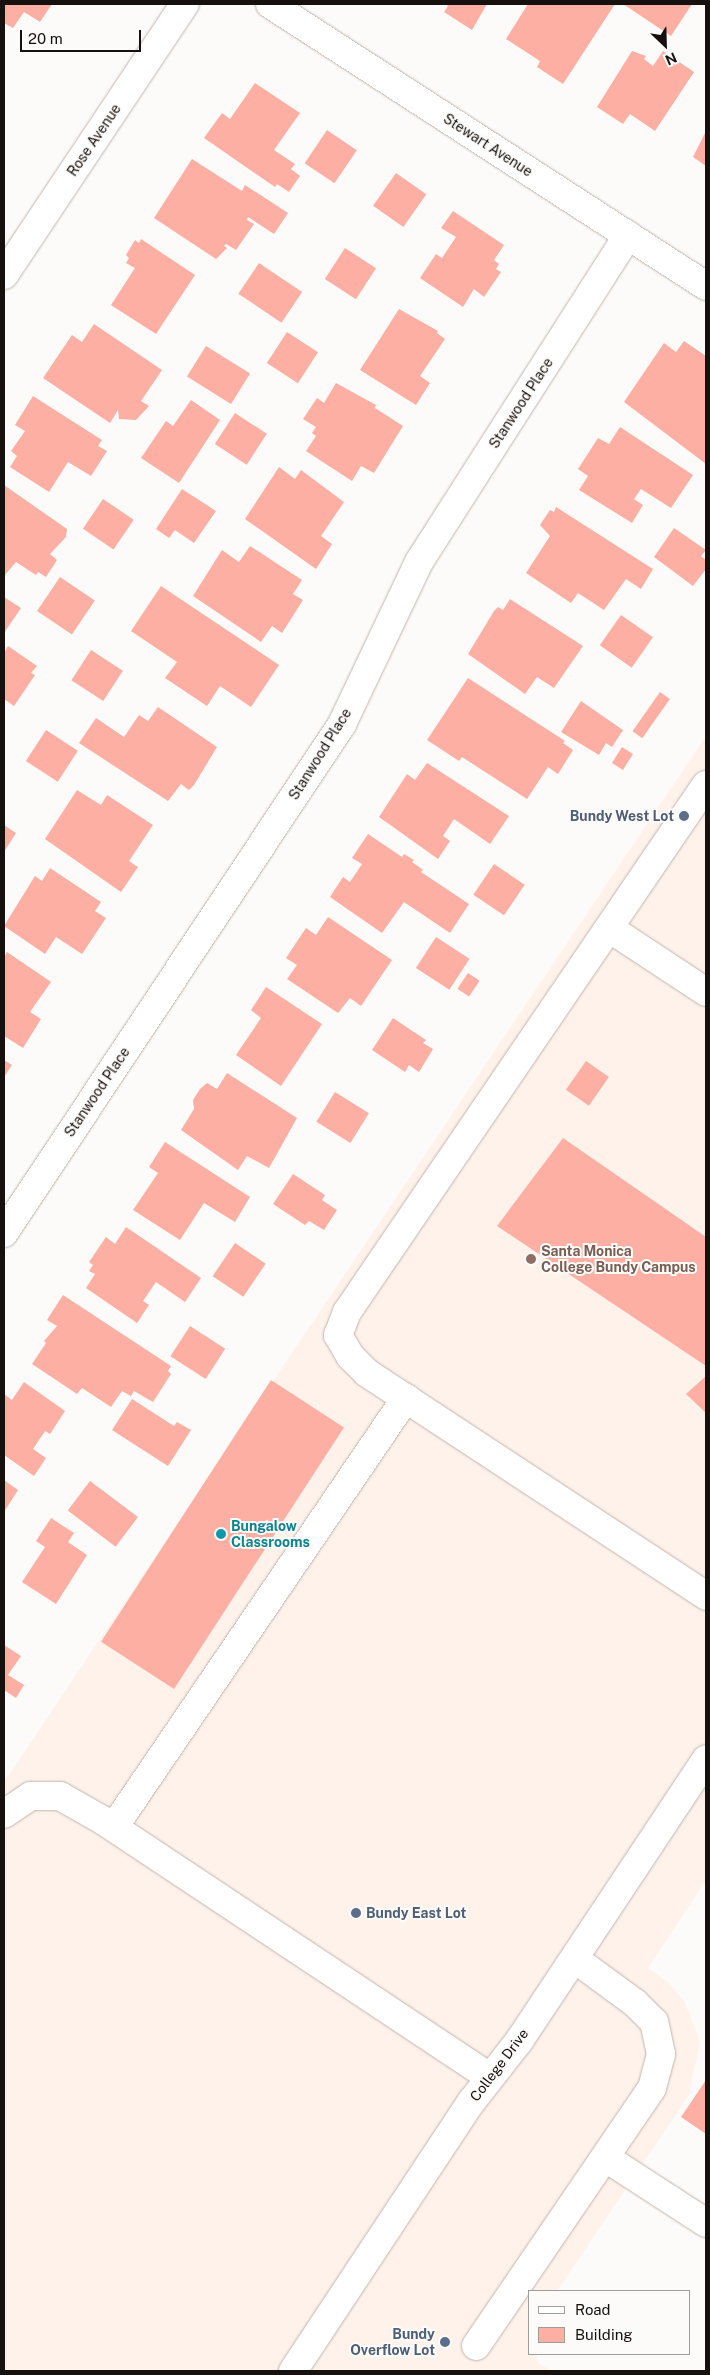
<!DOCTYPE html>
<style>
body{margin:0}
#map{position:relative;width:710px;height:2375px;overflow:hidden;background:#fdfbf9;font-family:"Public Sans",sans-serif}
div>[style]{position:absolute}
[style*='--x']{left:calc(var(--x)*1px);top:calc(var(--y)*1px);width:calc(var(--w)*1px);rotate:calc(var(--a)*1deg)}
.built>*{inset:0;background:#fef2ea}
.building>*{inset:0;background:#fcafa2;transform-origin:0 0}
.roads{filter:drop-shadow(0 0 1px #c1b5ad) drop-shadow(0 0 1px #c1b5ad)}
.minor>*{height:28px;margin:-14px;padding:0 14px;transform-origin:14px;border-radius:14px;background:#fff}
.dots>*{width:14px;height:14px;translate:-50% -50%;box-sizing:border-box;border:2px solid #fdfbf9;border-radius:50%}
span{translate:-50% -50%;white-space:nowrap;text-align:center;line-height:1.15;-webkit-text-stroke:4px #fdfbf9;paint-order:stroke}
.street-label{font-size:14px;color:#16110f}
.service-label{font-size:14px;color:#4e5e75;font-weight:700}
.right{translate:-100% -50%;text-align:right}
.left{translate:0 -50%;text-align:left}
.education-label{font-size:14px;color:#785e54;font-weight:700}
.culture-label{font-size:14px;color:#0d838f;font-weight:700}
.frame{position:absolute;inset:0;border:5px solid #16110f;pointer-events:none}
.legend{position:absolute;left:528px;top:2290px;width:162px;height:65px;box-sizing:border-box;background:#fdfbf9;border:1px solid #a19d9b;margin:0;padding:6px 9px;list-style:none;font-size:15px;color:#16110f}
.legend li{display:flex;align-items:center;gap:10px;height:25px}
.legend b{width:25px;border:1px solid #a19d9b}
.north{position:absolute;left:640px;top:20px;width:50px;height:50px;-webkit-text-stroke:4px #fdfbf9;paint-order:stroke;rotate:156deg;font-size:14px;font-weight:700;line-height:20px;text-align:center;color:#16110f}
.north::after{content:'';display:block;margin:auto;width:18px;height:22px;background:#16110f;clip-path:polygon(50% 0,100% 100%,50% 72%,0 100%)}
.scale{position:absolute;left:20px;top:30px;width:121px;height:22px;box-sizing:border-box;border:2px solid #16110f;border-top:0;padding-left:6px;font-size:15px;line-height:18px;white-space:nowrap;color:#16110f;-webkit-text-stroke:4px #fdfbf9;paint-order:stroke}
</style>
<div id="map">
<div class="built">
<i style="clip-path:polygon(706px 736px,706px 1880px,648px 1968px,668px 1982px,685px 2003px,700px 2042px,689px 2095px,557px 2291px,529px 2291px,529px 2354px,536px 2354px,538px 2363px,552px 2371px,4px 2371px,4px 1782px)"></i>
</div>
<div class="building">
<i style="clip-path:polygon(4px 4px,52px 4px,40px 22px,24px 12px,13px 28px,4px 23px)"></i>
<i style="clip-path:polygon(445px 4px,487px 4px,472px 30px,444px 12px,448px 6px)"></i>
<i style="clip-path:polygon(528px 4px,615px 4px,563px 84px,537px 67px,540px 61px,506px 39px)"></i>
<i style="clip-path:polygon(623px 4px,692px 4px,671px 36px)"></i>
<i style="clip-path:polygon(632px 51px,646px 56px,644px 59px,653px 66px,663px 51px,694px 72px,655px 131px,630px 114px,623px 124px,597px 107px)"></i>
<i style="clip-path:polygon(255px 83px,300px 113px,274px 150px,295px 164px,291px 169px,300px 176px,289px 192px,277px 184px,275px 187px,204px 138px,222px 113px,230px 119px)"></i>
<i style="left:327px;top:130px;width:36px;height:40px;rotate:34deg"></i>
<i style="clip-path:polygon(706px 131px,706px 166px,693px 157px)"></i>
<i style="clip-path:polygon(192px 159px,242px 191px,245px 185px,288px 213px,274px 234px,248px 217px,247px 220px,254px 224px,236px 250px,226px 244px,224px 246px,227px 248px,216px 259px,154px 218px)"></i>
<i style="left:396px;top:173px;width:37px;height:40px;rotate:35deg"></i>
<i style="clip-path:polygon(453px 211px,504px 245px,494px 260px,499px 264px,496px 269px,501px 272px,484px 297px,474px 289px,463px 307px,420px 278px,436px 254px,442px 258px,456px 237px,441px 228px)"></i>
<i style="clip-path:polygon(141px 239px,195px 275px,156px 334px,111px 305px,135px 268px,126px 263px,129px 258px,126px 255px,135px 240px,139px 243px)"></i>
<i style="left:345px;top:248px;width:37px;height:37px;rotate:33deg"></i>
<i style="left:259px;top:263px;width:52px;height:37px;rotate:34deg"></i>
<i style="clip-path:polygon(399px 309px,438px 331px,437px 333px,445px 339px,420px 376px,430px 383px,416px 405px,360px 370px)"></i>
<i style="clip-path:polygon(94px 324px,162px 370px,141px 401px,149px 406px,136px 420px,119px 419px,118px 410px,110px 423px,43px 378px,72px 335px,82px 342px)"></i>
<i style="left:287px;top:332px;width:37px;height:37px;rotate:33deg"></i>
<i style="clip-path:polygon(684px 341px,706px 356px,706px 464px,624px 402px,664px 343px,676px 352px)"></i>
<i style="left:206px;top:346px;width:52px;height:36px;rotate:32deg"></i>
<i style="clip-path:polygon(336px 383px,376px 405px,375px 408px,403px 426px,374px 473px,361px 466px,352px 481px,306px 451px,316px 436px,312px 433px,316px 427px,303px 419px,317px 398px,324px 403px)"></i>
<i style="clip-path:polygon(33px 396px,102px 440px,98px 446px,107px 451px,91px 476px,68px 462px,49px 492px,10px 467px,17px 456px,11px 451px,25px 431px,15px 425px)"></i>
<i style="clip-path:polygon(191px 400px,220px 420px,179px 483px,141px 458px,166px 421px,173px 426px)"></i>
<i style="left:235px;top:413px;width:38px;height:37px;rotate:33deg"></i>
<i style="clip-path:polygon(620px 427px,693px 475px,671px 508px,641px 489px,634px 499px,643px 505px,632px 523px,579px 490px,588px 476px,578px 469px,598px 438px,609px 444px)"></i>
<i style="clip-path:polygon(279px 467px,295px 479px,301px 470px,344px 502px,321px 536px,332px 544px,316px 569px,245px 519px)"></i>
<i style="clip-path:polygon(4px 485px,67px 529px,66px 537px,50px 554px,57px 560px,46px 577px,38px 572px,36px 575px,16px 562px,4px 576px)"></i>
<i style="clip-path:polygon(182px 489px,216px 511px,194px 543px,175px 530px,169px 538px,156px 529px)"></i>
<i style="left:103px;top:499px;width:37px;height:36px;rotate:34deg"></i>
<i style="clip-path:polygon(556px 507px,653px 569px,641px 589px,626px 579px,604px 610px,578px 593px,571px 603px,526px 573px,550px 536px,540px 525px,550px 510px,554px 512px)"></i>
<i style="clip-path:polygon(674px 528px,706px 550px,701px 556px,706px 560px,706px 569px,693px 586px,654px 557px)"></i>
<i style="clip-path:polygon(250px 546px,302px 580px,293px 594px,303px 600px,282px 633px,272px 626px,261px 642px,193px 596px,222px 550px,239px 562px)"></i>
<i style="left:60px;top:577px;width:42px;height:41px;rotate:34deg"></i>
<i style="clip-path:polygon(161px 586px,279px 665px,251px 707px,220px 686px,207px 706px,165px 678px,177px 662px,131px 631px)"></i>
<i style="clip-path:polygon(4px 597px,21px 608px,4px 633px)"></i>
<i style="clip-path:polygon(510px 599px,583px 646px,554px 688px,537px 677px,525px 694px,468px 654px,494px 611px,498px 607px,503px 610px)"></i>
<i style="left:621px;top:615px;width:39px;height:37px;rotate:35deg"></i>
<i style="clip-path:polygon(8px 646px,37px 666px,31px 673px,35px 675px,14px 706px,4px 699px,4px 653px)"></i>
<i style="left:91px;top:650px;width:38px;height:36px;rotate:33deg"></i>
<i style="clip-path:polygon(468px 678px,565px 741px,563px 743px,573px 750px,558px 774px,548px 767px,527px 799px,462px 757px,459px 761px,427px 740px)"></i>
<i style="left:660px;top:692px;width:12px;height:48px;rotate:35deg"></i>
<i style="clip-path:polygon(581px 701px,623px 730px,612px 747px,606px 743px,599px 755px,561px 732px)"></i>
<i style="clip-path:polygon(158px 707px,217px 747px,194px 785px,189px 790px,181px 784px,168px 801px,79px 743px,96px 718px,124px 737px,139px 715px,148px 721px)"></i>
<i style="left:46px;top:730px;width:38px;height:37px;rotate:33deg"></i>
<i style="left:622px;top:747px;width:13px;height:19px;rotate:32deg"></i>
<i style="clip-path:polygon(427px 763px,509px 816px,490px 844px,454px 819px,443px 836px,450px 841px,438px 859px,379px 817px,407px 774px,415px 780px)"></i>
<i style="clip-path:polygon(77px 790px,101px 805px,107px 795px,153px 825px,129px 861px,138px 867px,121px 892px,45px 839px)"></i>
<i style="clip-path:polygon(4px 825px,16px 833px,4px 852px)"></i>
<i style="clip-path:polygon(368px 834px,402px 857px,404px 854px,414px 860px,412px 862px,423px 870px,421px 872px,469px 904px,450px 933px,404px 902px,382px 933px,330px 897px,343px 877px,350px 882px,362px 864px,352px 858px)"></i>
<i style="left:494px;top:864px;width:37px;height:37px;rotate:34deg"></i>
<i style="clip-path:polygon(50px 868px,101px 902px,95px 911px,106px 918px,82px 954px,56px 937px,45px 954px,4px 926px,35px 876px,42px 881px)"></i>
<i style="clip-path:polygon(328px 917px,392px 960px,361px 1006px,350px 998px,338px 1013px,287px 979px,297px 965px,286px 958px,306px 928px,316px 935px)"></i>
<i style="left:436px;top:937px;width:40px;height:37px;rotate:33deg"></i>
<i style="clip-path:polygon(7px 952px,51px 982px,30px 1012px,41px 1019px,23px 1048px,4px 1036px,4px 957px)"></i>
<i style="left:468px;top:973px;width:14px;height:19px;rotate:34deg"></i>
<i style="clip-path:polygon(266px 987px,322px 1024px,281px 1086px,236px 1055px,261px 1018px,251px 1010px)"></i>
<i style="clip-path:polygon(393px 1018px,426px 1040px,423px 1043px,433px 1049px,419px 1072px,409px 1065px,405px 1072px,372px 1050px)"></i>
<i style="clip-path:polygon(4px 1060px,12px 1065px,4px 1077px)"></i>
<i style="left:586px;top:1061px;width:28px;height:35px;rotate:35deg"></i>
<i style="clip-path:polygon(227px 1073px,297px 1118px,269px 1168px,247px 1156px,238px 1170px,181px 1130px,194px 1109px,193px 1100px,200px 1089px,207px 1083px,217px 1089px)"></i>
<i style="left:335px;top:1092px;width:40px;height:35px;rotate:32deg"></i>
<i style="clip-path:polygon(563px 1138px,706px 1237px,706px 1366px,497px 1226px)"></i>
<i style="clip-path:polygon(165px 1142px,250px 1197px,235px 1222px,204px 1203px,180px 1240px,133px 1210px,158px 1173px,149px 1167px)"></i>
<i style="clip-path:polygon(293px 1174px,325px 1195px,322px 1200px,337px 1210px,324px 1230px,309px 1221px,305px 1225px,273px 1204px)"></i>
<i style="clip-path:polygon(126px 1227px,201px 1278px,185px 1302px,156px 1282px,143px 1301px,149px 1305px,137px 1323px,86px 1288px,95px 1274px,89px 1271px,93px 1265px,89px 1262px,106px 1237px,115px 1244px)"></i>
<i style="left:235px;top:1243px;width:37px;height:40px;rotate:34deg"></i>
<i style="clip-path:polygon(63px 1295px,171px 1366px,168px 1371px,171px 1374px,153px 1402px,134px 1391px,131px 1396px,122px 1391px,111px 1407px,82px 1388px,77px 1394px,32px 1364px,46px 1343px,44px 1341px,57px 1326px,47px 1320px)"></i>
<i style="left:190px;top:1326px;width:42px;height:36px;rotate:33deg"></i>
<i style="clip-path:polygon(706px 1376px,706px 1413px,686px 1394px)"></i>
<i style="left:271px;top:1380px;width:87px;height:312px;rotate:33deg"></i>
<i style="clip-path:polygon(24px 1382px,65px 1411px,50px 1434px,45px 1431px,33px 1449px,46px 1458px,34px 1476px,4px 1455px,4px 1394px,12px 1400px)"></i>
<i style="clip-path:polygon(132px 1399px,174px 1426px,177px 1422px,191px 1430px,168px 1466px,112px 1430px)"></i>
<i style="clip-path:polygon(4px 1480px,18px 1490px,4px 1512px)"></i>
<i style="left:90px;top:1481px;width:60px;height:37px;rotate:37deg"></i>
<i style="clip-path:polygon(51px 1518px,74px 1533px,68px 1542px,87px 1555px,56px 1604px,22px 1582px,45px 1547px,36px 1541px)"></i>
<i style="clip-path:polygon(4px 1645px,21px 1656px,8px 1675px,24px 1685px,16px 1698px,4px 1690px)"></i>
<i style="clip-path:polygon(706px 2080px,706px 2134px,681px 2117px)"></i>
</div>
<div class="roads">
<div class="minor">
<i style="--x:270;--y:4;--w:519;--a:32.89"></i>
<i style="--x:4;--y:275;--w:326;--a:-56.3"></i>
<i style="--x:706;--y:785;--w:638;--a:124.26"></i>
<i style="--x:347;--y:1312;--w:25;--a:111"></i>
<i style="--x:338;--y:1335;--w:24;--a:60"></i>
<i style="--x:350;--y:1356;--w:24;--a:45"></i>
<i style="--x:367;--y:1373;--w:406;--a:33.3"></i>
<i style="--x:609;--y:928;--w:116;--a:33.4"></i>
<i style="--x:4;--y:1233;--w:611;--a:-56.41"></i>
<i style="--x:342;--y:724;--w:179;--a:-64.6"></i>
<i style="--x:419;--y:562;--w:388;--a:-57.4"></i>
<i style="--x:4;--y:1814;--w:32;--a:-34"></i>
<i style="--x:31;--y:1796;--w:29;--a:0"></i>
<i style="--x:60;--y:1796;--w:51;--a:29.6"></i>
<i style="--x:104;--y:1821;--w:462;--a:33.6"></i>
<i style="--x:114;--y:1827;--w:519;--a:-55.76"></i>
<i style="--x:606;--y:2158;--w:119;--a:33"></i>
<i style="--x:476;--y:2346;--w:312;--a:-55.7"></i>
<i style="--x:652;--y:2088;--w:35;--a:-75"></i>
<i style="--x:661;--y:2054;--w:33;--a:-102"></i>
<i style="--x:654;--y:2022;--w:27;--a:-135"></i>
<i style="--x:635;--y:2003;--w:74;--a:-143.7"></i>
<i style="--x:293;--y:2371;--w:324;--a:-56.5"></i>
<i style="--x:472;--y:2101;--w:76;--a:-51.9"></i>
<i style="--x:519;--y:2041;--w:338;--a:-56.4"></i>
</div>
</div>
<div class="dots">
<i style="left:684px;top:816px;background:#5c6f8a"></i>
<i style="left:531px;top:1259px;background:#8d6e63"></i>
<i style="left:221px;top:1534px;background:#0f9aa8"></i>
<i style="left:356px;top:1913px;background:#5c6f8a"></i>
<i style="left:445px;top:2342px;background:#5c6f8a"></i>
</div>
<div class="street-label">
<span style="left:94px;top:140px;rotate:-56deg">Rose Avenue</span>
<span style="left:488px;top:145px;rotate:33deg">Stewart Avenue</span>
<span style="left:521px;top:403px;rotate:-57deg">Stanwood Place</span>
<span style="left:320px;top:754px;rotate:-58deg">Stanwood Place</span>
<span style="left:97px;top:1092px;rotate:-56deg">Stanwood Place</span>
<span style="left:499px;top:2065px;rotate:-53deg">College Drive</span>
</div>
<div class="service-label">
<span class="right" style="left:674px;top:816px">Bundy West Lot</span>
<span class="left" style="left:366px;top:1913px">Bundy East Lot</span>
<span class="right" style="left:435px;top:2342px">Bundy<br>Overflow Lot</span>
</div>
<div class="education-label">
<span class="left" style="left:541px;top:1259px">Santa Monica<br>College Bundy Campus</span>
</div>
<div class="culture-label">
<span class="left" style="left:231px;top:1534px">Bungalow<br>Classrooms</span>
</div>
<div class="frame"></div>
<ul class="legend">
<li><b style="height:6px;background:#fff"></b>Road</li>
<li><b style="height:14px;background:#fcafa2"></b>Building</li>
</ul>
<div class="north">N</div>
<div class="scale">20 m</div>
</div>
